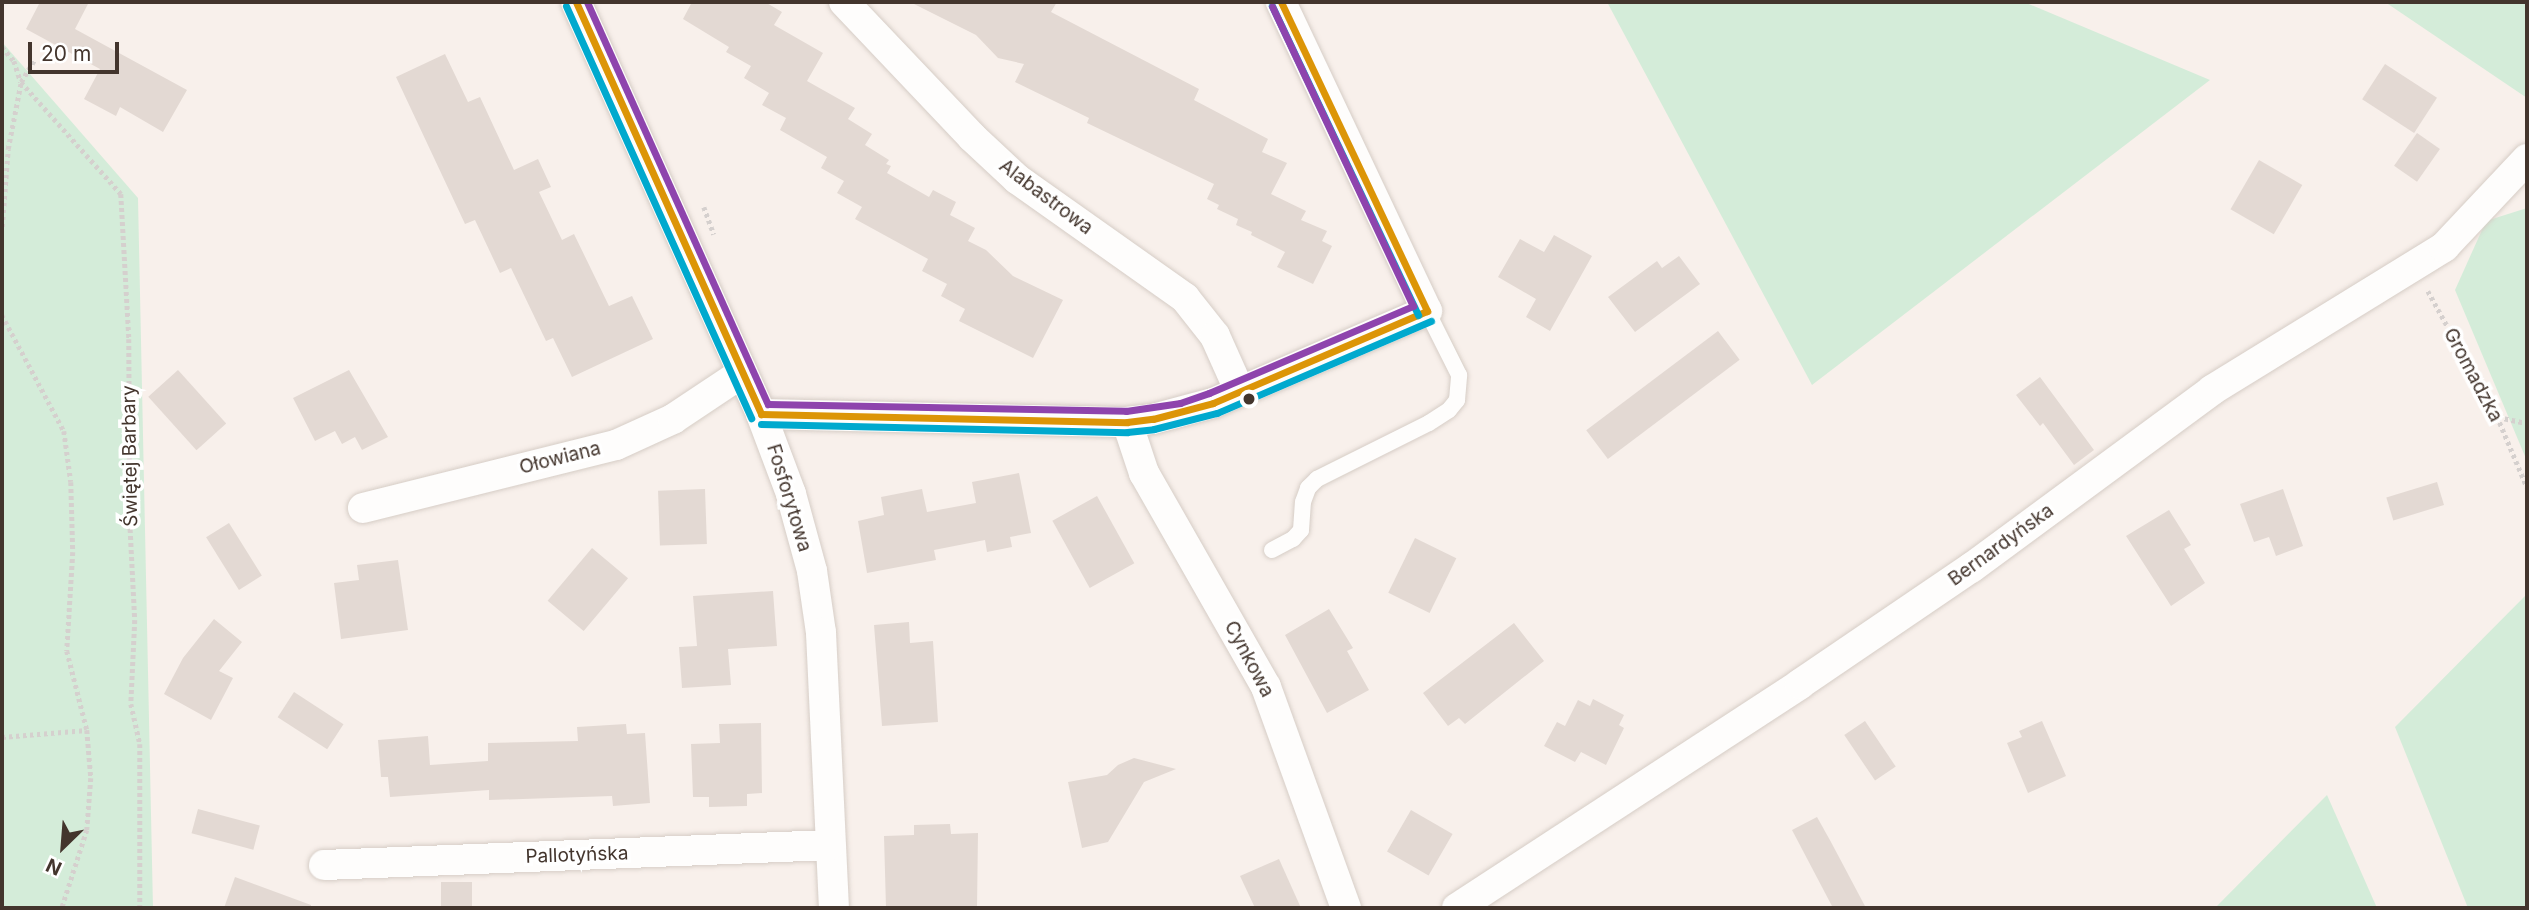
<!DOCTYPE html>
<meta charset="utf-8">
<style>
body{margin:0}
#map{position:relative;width:2529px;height:910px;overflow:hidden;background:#f8f0eb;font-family:Inter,sans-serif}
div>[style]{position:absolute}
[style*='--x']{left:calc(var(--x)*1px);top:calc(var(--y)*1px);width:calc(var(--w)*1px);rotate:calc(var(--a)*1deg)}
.green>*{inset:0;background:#d4ecd9}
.building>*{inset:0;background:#e3d9d3;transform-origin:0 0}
.path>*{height:4.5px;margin-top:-2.25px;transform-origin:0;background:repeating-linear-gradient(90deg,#d5d0ce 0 3.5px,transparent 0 7px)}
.roads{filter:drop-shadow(0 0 2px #d6cdc6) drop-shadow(0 0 2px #d6cdc6)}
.service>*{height:16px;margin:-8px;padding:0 8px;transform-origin:8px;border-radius:8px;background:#fefdfc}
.minor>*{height:30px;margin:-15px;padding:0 15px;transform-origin:15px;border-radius:15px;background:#fefdfc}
.bus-1>*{height:7px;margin:-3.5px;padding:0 3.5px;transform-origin:3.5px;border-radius:3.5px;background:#dc9507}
.bus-2>*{height:7px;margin:-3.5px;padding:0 3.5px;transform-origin:3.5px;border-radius:3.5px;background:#00a9ce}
.bus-3>*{height:7px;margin:-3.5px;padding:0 3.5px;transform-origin:3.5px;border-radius:3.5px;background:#8e44ad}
.dots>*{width:19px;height:19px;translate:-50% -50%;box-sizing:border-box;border:4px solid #fff;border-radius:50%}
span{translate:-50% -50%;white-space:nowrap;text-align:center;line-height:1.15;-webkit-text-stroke:7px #fff;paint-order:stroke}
.street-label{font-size:19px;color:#43352d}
.frame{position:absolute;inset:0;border:4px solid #43352d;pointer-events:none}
.north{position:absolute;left:28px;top:812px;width:70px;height:70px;-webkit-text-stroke:5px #fff;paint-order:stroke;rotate:205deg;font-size:19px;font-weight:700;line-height:28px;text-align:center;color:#43352d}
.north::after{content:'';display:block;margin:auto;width:24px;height:32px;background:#43352d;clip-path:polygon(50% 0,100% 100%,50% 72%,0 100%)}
.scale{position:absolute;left:28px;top:42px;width:91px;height:32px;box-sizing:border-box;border:4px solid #43352d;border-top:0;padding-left:9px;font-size:21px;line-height:24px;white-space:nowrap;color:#43352d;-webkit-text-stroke:5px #fff;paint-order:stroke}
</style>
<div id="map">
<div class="green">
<i style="clip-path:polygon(1607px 2px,2024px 2px,2210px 80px,1812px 385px)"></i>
<i style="clip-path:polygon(2385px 2px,2527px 2px,2527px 98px)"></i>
<i style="clip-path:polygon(2px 42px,138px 198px,153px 908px,2px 908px)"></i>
<i style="clip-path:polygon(2527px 208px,2527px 461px,2455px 290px,2486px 221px)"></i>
<i style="clip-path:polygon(2527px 594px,2527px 908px,2468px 908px,2395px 727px)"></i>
<i style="clip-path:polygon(2327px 795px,2377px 908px,2215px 908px)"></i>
</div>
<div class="building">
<i style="clip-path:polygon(40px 2px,89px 2px,75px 29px,187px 90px,163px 132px,120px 107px,116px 116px,84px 99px,100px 69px,26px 29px)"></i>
<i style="clip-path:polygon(692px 2px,765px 2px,782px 12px,774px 25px,823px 53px,807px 81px,855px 108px,848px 119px,872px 134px,865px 145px,889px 160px,886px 164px,891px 166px,887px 173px,929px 197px,933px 190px,956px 202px,950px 215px,975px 228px,968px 241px,986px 250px,1013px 276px,1063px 300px,1033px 358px,959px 321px,965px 309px,941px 296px,947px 284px,922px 271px,928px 259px,855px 219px,862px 207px,837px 193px,844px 181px,821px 168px,827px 157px,780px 130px,786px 118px,762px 105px,769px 93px,744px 78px,751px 66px,726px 52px,729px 47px,683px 19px)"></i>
<i style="clip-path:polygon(910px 2px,1057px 2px,1051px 12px,1199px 89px,1194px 100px,1268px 139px,1262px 152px,1287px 163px,1271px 194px,1306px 211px,1301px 220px,1327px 231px,1322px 241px,1332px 246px,1313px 284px,1277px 267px,1285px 252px,1251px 235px,1252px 232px,1236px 225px,1238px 219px,1217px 209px,1219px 205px,1207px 199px,1214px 184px,1087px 123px,1089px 118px,1015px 82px,1024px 64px,998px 58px,976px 35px)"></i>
<i style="clip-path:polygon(445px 54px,468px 102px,480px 97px,514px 170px,538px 159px,551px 187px,539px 192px,562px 240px,574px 234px,609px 306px,632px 296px,653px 339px,572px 377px,553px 338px,546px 341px,511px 268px,500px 273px,475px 220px,465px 224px,396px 77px)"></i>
<i style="left:2385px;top:64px;width:62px;height:42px;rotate:33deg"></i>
<i style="left:2417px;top:133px;width:28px;height:40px;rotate:35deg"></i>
<i style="left:2259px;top:160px;width:50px;height:57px;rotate:30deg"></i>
<i style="clip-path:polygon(1554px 235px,1592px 256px,1550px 331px,1526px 317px,1536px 299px,1498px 277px,1520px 239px,1544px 252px)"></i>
<i style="clip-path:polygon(1679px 256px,1700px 284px,1635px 332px,1608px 297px,1657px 261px,1662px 268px)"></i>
<i style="left:1718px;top:331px;width:36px;height:165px;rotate:53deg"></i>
<i style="left:178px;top:370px;width:72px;height:40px;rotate:48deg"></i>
<i style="clip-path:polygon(349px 370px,388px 437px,362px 450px,355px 437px,342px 444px,335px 431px,315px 441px,293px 398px)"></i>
<i style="clip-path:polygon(2040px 377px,2094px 450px,2074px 465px,2043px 423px,2040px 426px,2016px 395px)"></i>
<i style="clip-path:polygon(1019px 473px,1031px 533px,1010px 537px,1012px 547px,987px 552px,985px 540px,934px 550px,936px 560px,867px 573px,858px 521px,884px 515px,881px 497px,922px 489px,927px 512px,976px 503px,972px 482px)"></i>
<i style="left:2437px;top:482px;width:24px;height:53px;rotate:73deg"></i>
<i style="left:705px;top:489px;width:55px;height:47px;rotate:88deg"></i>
<i style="clip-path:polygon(2283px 489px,2303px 546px,2276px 556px,2269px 537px,2254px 542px,2240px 504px)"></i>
<i style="left:1097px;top:496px;width:77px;height:51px;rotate:61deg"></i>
<i style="clip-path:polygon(2169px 510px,2191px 545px,2184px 549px,2205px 583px,2171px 606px,2126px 536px)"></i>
<i style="left:229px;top:523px;width:62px;height:27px;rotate:58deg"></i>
<i style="left:1415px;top:538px;width:46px;height:61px;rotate:26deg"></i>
<i style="left:592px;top:548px;width:47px;height:69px;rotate:40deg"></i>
<i style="clip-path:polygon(398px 560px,408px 630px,341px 639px,334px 583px,359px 580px,357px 565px)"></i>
<i style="clip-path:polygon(773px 591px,777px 646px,728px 649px,731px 685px,682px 688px,679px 647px,697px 646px,693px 596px)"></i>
<i style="clip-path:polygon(1329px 609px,1353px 648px,1347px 651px,1369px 690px,1327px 713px,1285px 635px)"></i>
<i style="clip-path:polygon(214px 619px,242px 642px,219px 671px,233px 678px,211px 720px,164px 694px,183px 658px)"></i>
<i style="clip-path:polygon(909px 622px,910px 643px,933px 641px,938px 722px,882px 726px,874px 625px)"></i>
<i style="clip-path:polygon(1514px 623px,1544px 661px,1465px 724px,1459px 718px,1448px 726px,1423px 693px)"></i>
<i style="left:294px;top:692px;width:59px;height:30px;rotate:33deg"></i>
<i style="clip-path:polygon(1593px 699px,1624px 715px,1619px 725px,1624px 728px,1606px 765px,1581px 752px,1575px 762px,1544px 746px,1557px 722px,1565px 726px,1578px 700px,1590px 706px)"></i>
<i style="left:1865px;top:721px;width:55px;height:25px;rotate:56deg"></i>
<i style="clip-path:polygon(2042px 721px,2066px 776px,2028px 793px,2007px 743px,2022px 737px,2019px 731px)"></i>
<i style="clip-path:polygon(761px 723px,762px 793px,747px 794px,747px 806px,709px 807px,709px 797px,693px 797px,691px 744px,720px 743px,719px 724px)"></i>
<i style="clip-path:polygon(626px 724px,627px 734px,645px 733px,650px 803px,613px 806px,612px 796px,489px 800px,489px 790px,390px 797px,388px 777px,381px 777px,378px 740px,428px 736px,430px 765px,488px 761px,488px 743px,578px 741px,577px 727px)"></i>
<i style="clip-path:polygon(1134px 758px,1176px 769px,1144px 782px,1108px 842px,1082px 848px,1068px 782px,1107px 775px,1118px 765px)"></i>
<i style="left:198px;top:809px;width:64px;height:25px;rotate:15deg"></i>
<i style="left:1411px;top:810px;width:48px;height:48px;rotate:30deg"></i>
<i style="clip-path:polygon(1817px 817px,1831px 842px,1866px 908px,1833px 908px,1792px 830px)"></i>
<i style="clip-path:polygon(950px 824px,951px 834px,978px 833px,977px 908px,886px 908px,884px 836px,914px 835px,914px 825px)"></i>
<i style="clip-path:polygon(1279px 859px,1301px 908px,1255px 908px,1240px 876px)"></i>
<i style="clip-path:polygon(235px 877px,311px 905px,311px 908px,224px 908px)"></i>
<i style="left:472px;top:882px;width:26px;height:31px;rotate:90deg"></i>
</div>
<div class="path">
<i style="--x:2;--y:47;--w:18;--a:49"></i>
<i style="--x:14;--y:61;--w:22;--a:72"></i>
<i style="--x:21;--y:82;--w:150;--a:48.2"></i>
<i style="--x:121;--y:194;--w:145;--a:86.8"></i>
<i style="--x:129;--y:339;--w:183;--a:89.7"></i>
<i style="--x:130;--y:522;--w:98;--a:87.1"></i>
<i style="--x:135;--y:620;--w:84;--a:92.7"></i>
<i style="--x:131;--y:704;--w:41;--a:77.3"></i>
<i style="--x:140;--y:744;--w:164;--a:90"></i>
<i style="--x:704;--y:207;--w:29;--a:70"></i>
<i style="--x:2;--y:227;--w:78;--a:-85.6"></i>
<i style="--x:8;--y:149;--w:68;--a:-79"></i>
<i style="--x:21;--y:82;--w:27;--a:-59"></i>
<i style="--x:2428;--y:291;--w:143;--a:61.1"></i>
<i style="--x:2497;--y:416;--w:77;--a:67.1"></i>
<i style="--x:2;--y:315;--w:132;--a:61.9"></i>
<i style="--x:64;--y:431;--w:51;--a:82.2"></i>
<i style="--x:71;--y:482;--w:70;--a:88.4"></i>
<i style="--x:73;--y:552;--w:99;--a:93.5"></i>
<i style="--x:67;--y:651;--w:81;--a:75.8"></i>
<i style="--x:87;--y:730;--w:48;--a:85.2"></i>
<i style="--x:91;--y:778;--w:52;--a:94.4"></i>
<i style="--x:87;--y:830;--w:82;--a:107.8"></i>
<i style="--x:2498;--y:417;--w:30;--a:12"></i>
<i style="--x:2;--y:737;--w:85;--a:-4.7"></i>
</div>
<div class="roads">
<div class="service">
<i style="--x:1272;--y:550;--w:24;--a:-28"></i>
<i style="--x:1293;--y:539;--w:12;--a:-48"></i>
<i style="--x:1301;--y:530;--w:28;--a:-86"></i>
<i style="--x:1303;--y:502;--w:15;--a:-70"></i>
<i style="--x:1308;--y:488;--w:13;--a:-45"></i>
<i style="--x:1317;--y:479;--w:125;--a:-26.6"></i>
<i style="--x:1429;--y:423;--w:24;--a:-33"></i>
<i style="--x:1449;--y:410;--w:13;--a:-51"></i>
<i style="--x:1457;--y:400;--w:25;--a:-85"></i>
<i style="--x:1459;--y:375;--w:72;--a:-116.6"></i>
</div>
<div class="minor">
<i style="--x:576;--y:2;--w:452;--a:65.8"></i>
<i style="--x:761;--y:414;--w:85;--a:69.4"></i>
<i style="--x:791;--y:494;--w:80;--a:74.7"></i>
<i style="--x:812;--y:571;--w:63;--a:81.7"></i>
<i style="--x:821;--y:633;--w:275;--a:87.3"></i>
<i style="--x:844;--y:2;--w:186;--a:46.5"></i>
<i style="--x:972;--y:137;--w:62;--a:43"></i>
<i style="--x:1017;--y:179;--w:206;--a:35.3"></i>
<i style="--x:1185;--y:298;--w:48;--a:51.7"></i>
<i style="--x:1215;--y:336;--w:61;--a:65.9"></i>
<i style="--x:761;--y:414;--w:366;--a:1.3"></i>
<i style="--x:1127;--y:422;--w:26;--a:-7"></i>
<i style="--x:1153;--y:419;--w:62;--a:-14.9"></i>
<i style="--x:1213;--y:403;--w:233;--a:-23.3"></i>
<i style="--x:1427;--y:311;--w:342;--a:-115.3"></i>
<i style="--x:1127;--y:422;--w:54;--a:71.6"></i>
<i style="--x:1144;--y:473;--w:246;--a:60.3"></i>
<i style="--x:1266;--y:687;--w:235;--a:70.1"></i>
<i style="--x:363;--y:508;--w:261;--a:-14"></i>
<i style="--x:616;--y:445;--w:63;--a:-24.5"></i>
<i style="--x:673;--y:419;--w:83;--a:-33.7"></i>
<i style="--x:324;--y:865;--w:506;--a:-2.26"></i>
<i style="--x:1457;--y:908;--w:410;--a:-33.1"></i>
<i style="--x:1800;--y:684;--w:207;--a:-34.2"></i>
<i style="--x:1971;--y:568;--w:300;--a:-36.4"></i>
<i style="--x:2212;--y:390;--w:273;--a:-31.6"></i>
<i style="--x:2444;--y:247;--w:121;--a:-46.7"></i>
</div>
</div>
<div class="bus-1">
<i style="--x:576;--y:2;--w:452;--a:65.8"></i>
<i style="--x:1281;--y:2;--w:342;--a:64.7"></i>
<i style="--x:761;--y:414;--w:366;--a:1.3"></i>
<i style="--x:1127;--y:422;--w:26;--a:-7"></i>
<i style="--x:1153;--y:419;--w:62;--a:-14.9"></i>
<i style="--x:1213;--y:403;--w:233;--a:-23.3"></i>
</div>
<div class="bus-2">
<i style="--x:566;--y:6;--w:452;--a:65.8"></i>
<i style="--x:1272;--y:6;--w:342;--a:64.7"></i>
<i style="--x:761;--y:424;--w:366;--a:1.3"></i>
<i style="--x:1127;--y:432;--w:27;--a:-6"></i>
<i style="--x:1154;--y:429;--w:65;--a:-14.3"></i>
<i style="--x:1217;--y:413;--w:233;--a:-23.3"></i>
</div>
<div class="bus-3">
<i style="--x:587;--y:2;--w:441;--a:65.8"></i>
<i style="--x:768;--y:404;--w:358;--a:1.1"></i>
<i style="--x:1126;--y:411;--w:55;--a:-8.4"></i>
<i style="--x:1180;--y:403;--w:31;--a:-19"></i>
<i style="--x:1209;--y:393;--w:222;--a:-23.1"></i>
<i style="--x:1413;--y:306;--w:331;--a:-115.2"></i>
</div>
<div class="dots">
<i style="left:1249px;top:399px;background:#43352d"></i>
</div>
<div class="street-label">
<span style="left:1046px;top:197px;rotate:37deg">Alabastrowa</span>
<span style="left:2473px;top:375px;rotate:62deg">Gromadzka</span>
<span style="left:130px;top:456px;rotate:-91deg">Świętej Barbary</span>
<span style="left:560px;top:458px;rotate:-14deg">Ołowiana</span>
<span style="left:789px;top:498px;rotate:73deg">Fosforytowa</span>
<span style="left:2001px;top:545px;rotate:-36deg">Bernardyńska</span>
<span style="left:1249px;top:659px;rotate:62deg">Cynkowa</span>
<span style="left:577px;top:855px;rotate:-2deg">Pallotyńska</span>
</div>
<div class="frame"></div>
<div class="north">N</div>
<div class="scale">20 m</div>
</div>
